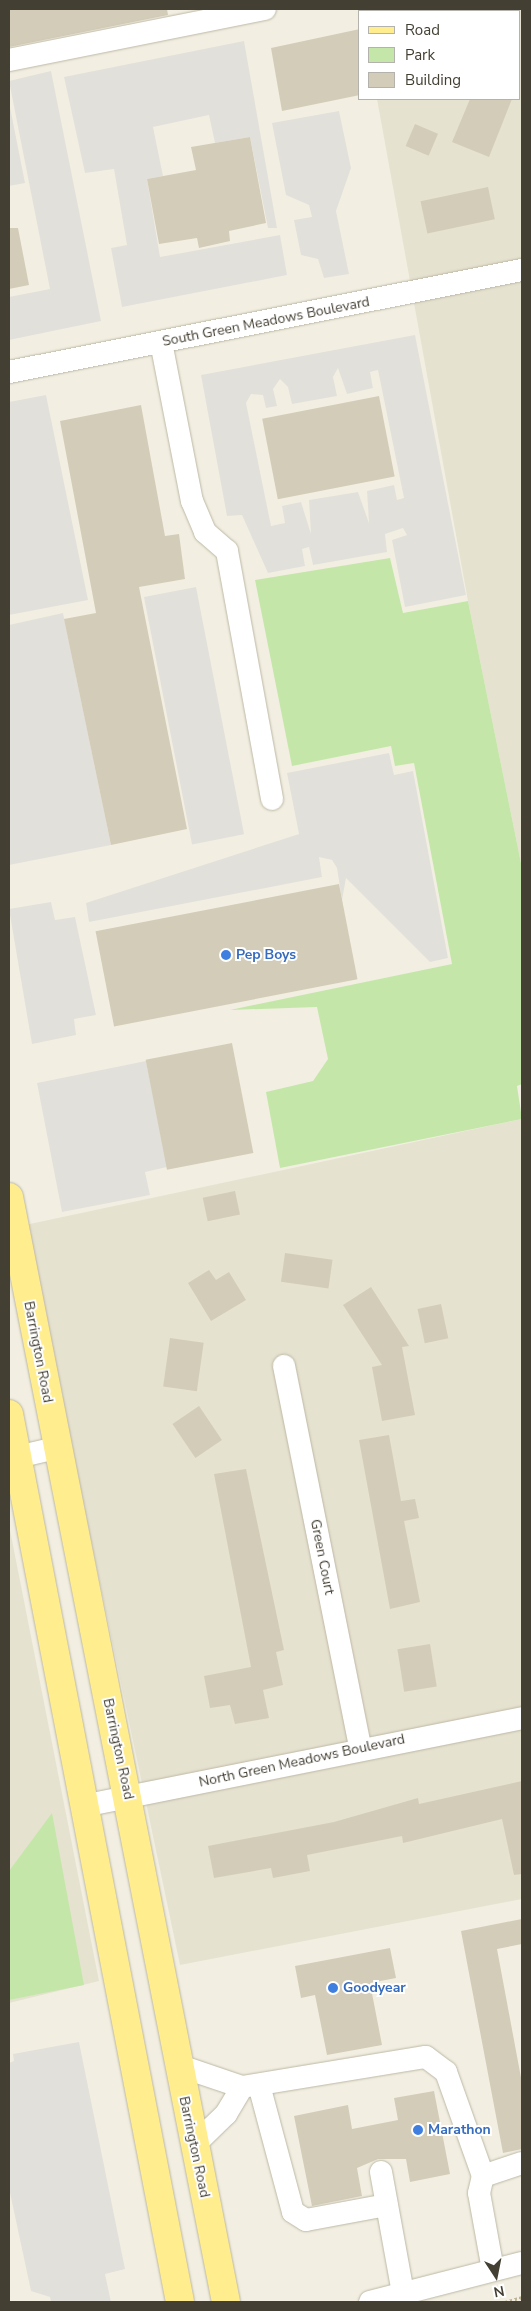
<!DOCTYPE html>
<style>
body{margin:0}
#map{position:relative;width:531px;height:2311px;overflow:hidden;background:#f2efe2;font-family:"Nunito Sans",sans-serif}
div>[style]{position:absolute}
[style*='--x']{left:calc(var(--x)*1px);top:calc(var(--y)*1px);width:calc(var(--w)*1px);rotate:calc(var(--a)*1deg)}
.residential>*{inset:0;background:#e6e2d0}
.green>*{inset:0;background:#c4e7a9}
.parking>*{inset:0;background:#e2e0db;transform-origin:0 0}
.building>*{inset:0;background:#d3ccb8;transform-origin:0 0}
.path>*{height:3px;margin-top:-1.5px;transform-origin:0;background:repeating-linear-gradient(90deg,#bfb596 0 2.5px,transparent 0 5px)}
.roads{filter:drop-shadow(0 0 1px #bdb8a5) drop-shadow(0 0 1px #bdb8a5)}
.minor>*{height:22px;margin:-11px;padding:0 11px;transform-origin:11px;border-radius:11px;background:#fff}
.major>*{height:28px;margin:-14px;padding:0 14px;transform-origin:14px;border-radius:14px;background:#ffed8e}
.dots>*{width:14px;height:14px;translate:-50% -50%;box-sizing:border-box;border:2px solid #fff;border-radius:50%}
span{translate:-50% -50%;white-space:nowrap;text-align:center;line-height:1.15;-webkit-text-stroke:4px #fff;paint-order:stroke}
.street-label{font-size:14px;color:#433f33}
.shop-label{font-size:14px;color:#366cbe;font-weight:700}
.left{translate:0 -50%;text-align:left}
.frame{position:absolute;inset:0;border:10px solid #433f33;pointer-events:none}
.legend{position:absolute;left:358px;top:10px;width:162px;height:90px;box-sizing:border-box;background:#fff;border:1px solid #b4b2ad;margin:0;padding:6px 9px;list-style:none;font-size:15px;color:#433f33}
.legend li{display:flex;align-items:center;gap:10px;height:25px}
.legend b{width:25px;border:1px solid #b4b2ad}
.north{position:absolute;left:471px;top:2251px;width:50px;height:50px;-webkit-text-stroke:4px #fff;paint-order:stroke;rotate:169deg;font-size:14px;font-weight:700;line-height:20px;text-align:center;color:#433f33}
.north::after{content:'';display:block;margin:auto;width:18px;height:22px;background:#433f33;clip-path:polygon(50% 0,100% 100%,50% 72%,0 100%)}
</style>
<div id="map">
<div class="residential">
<i style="clip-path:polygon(360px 9px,522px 9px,522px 868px,468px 601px,377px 99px,520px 99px,520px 11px)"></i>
<i style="clip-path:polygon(522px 1119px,522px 1899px,180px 1965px,25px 1225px)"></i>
<i style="clip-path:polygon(9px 1525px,99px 1981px,9px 2003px)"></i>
</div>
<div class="green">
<i style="clip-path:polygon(390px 558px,403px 613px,468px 601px,522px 868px,522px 1084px,517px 1086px,522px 1119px,280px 1168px,266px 1092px,313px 1081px,328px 1059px,317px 1007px,230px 1010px,452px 964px,414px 763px,395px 766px,391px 746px,292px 766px,255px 580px)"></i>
<i style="clip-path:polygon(52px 1813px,84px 1985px,9px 2000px,9px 1871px)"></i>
</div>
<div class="parking">
<i style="clip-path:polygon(244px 41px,277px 228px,268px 228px,250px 137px,215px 143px,209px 115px,153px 127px,163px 176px,147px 179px,160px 257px,280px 235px,287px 275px,122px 307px,111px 248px,127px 245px,114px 169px,85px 173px,64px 77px)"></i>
<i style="clip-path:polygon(51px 71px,101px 321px,9px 340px,9px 297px,50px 289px,9px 81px)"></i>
<i style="clip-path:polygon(9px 102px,25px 183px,9px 186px)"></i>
<i style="clip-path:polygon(339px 111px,351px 168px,336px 211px,349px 274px,324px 278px,318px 259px,301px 255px,294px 220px,312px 217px,309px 205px,286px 195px,272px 123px)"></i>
<i style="clip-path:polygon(evenodd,415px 335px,466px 595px,405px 607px,392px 540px,407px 535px,403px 528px,385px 534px,387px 552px,313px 565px,309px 547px,302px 549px,305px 566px,268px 573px,242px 515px,227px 516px,201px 375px,415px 335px,338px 368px,347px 394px,373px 388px,370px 372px,378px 370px,404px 498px,397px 500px,394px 485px,367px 491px,369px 523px,358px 492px,309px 500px,311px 534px,301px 502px,282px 506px,285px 523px,271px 526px,246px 403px,251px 394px,263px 395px,266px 408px,277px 406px,273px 389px,280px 379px,288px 387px,292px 404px,337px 396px,333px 377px,338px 368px)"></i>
<i style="clip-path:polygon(46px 395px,88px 600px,9px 615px,9px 402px)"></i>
<i style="left:196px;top:587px;width:252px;height:53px;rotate:79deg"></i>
<i style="clip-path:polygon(63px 613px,111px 845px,9px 865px,9px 625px)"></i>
<i style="clip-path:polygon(389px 753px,394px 775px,413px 771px,448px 958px,430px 962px,346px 878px,342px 900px,337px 868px,332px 860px,319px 857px,322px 877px,89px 922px,86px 903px,299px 834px,287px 773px)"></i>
<i style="clip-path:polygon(51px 902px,55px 920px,75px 917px,96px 1015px,74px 1019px,76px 1035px,32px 1044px,9px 909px)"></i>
<i style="clip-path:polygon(146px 1061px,167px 1167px,145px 1172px,150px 1195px,62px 1212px,37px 1083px)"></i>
<i style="clip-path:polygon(79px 2042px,125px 2269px,105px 2274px,111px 2302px,51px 2302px,50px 2297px,31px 2291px,9px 2188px,9px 2063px,14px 2061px,13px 2054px)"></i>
</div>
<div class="building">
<i style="clip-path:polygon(9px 9px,167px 9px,168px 15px,9px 47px)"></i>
<i style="clip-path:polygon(360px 29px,360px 95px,282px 111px,271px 48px)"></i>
<i style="clip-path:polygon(470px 99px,512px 99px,489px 157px,452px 142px)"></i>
<i style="left:415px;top:124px;width:25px;height:24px;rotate:23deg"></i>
<i style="clip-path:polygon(250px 137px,266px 223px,229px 231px,230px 241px,199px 248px,197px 238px,159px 244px,147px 179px,196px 170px,191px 147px)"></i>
<i style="left:488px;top:187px;width:33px;height:69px;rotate:78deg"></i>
<i style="clip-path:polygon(9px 228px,18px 228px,29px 285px,9px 289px)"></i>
<i style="left:379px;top:396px;width:82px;height:119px;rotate:79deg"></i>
<i style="clip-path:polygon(141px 405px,165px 536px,179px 534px,185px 579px,139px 587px,187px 829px,111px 845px,64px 619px,96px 613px,60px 421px)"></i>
<i style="left:339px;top:884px;width:97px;height:248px;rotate:79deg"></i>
<i style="left:232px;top:1043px;width:112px;height:88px;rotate:79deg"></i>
<i style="left:235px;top:1191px;width:24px;height:33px;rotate:78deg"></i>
<i style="left:285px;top:1253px;width:48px;height:29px;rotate:8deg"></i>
<i style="clip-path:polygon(209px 1270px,216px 1280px,229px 1272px,246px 1300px,211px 1321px,188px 1283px)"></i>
<i style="clip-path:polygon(371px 1287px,409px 1346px,402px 1347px,415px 1415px,382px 1421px,372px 1367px,382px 1365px,343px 1305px)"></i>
<i style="left:441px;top:1304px;width:35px;height:24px;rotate:78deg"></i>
<i style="left:170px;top:1338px;width:34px;height:49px;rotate:8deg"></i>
<i style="left:199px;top:1406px;width:41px;height:32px;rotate:56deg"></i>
<i style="clip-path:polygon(389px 1435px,401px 1501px,415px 1499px,419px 1518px,404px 1521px,420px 1602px,390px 1609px,359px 1440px)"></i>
<i style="clip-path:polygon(246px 1469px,284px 1650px,276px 1652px,283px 1685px,263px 1690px,269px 1718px,235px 1724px,230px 1705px,210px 1708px,204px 1676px,251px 1667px,214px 1474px)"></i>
<i style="left:430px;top:1644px;width:43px;height:33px;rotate:81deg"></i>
<i style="clip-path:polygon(522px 1781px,522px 1874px,514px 1875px,502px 1819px,403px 1843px,402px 1836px,307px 1855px,310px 1871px,273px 1878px,271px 1868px,214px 1878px,208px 1846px,334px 1822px,418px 1798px,419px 1804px)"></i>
<i style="clip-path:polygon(522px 1919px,522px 1944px,497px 1949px,522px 2083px,522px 2149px,503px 2153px,461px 1931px)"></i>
<i style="clip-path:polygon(390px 1948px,396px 1978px,370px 1983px,382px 2045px,327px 2055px,315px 1995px,301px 1998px,295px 1966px)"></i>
<i style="clip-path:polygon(434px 2091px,450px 2174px,410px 2182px,406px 2159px,378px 2159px,357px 2168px,362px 2196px,312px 2206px,294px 2116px,348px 2105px,352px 2129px,398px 2120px,394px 2098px)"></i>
</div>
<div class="path">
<i style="--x:505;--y:2302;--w:18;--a:-16"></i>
</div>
<div class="roads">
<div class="minor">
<i style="--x:9;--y:60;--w:261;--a:-11.3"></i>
<i style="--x:161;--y:342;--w:162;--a:79"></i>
<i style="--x:192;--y:501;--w:34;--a:67"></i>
<i style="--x:205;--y:532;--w:29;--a:41"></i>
<i style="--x:227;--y:551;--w:252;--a:79.7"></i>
<i style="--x:9;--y:372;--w:523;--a:-11.25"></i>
<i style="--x:284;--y:1366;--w:389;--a:78.7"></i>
<i style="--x:9;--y:1459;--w:48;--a:-13.2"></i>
<i style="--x:83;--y:1806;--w:448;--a:-11.3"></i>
<i style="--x:177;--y:2065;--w:69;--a:18.7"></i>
<i style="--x:242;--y:2087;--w:186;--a:-9.3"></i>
<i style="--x:426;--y:2057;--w:25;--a:37"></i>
<i style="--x:446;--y:2072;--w:110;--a:70.4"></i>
<i style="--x:259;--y:2085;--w:131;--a:75"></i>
<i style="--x:293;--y:2212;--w:15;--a:32"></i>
<i style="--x:306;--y:2220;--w:82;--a:-10.5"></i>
<i style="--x:194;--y:2145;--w:45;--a:-44.1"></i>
<i style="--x:226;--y:2114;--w:31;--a:-59"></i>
<i style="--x:381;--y:2172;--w:123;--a:79.7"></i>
<i style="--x:493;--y:2270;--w:78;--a:-100.3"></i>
<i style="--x:479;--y:2193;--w:17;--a:-77"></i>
<i style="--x:483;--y:2176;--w:41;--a:-18.4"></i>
<i style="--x:370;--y:2302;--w:157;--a:-14.4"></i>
</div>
<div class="major">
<i style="--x:9;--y:1197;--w:1126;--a:78.89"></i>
<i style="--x:9;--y:1414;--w:904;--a:79.1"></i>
</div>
</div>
<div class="dots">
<i style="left:226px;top:955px;background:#3f7fe0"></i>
<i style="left:333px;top:1988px;background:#3f7fe0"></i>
<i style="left:418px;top:2130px;background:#3f7fe0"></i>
</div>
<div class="street-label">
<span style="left:266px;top:322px;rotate:-11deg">South Green Meadows Boulevard</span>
<span style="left:38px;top:1352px;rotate:79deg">Barrington Road</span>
<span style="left:322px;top:1557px;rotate:79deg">Green Court</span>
<span style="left:118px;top:1749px;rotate:78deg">Barrington Road</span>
<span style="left:302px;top:1761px;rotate:-12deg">North Green Meadows Boulevard</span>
<span style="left:194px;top:2147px;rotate:78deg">Barrington Road</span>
</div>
<div class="shop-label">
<span class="left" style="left:236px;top:955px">Pep Boys</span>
<span class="left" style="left:343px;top:1988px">Goodyear</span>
<span class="left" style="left:428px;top:2130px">Marathon</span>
</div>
<div class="frame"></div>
<ul class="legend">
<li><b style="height:6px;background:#ffed8e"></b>Road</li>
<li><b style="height:14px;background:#c4e7a9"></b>Park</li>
<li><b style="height:14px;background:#d3ccb8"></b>Building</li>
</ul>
<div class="north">N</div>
</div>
